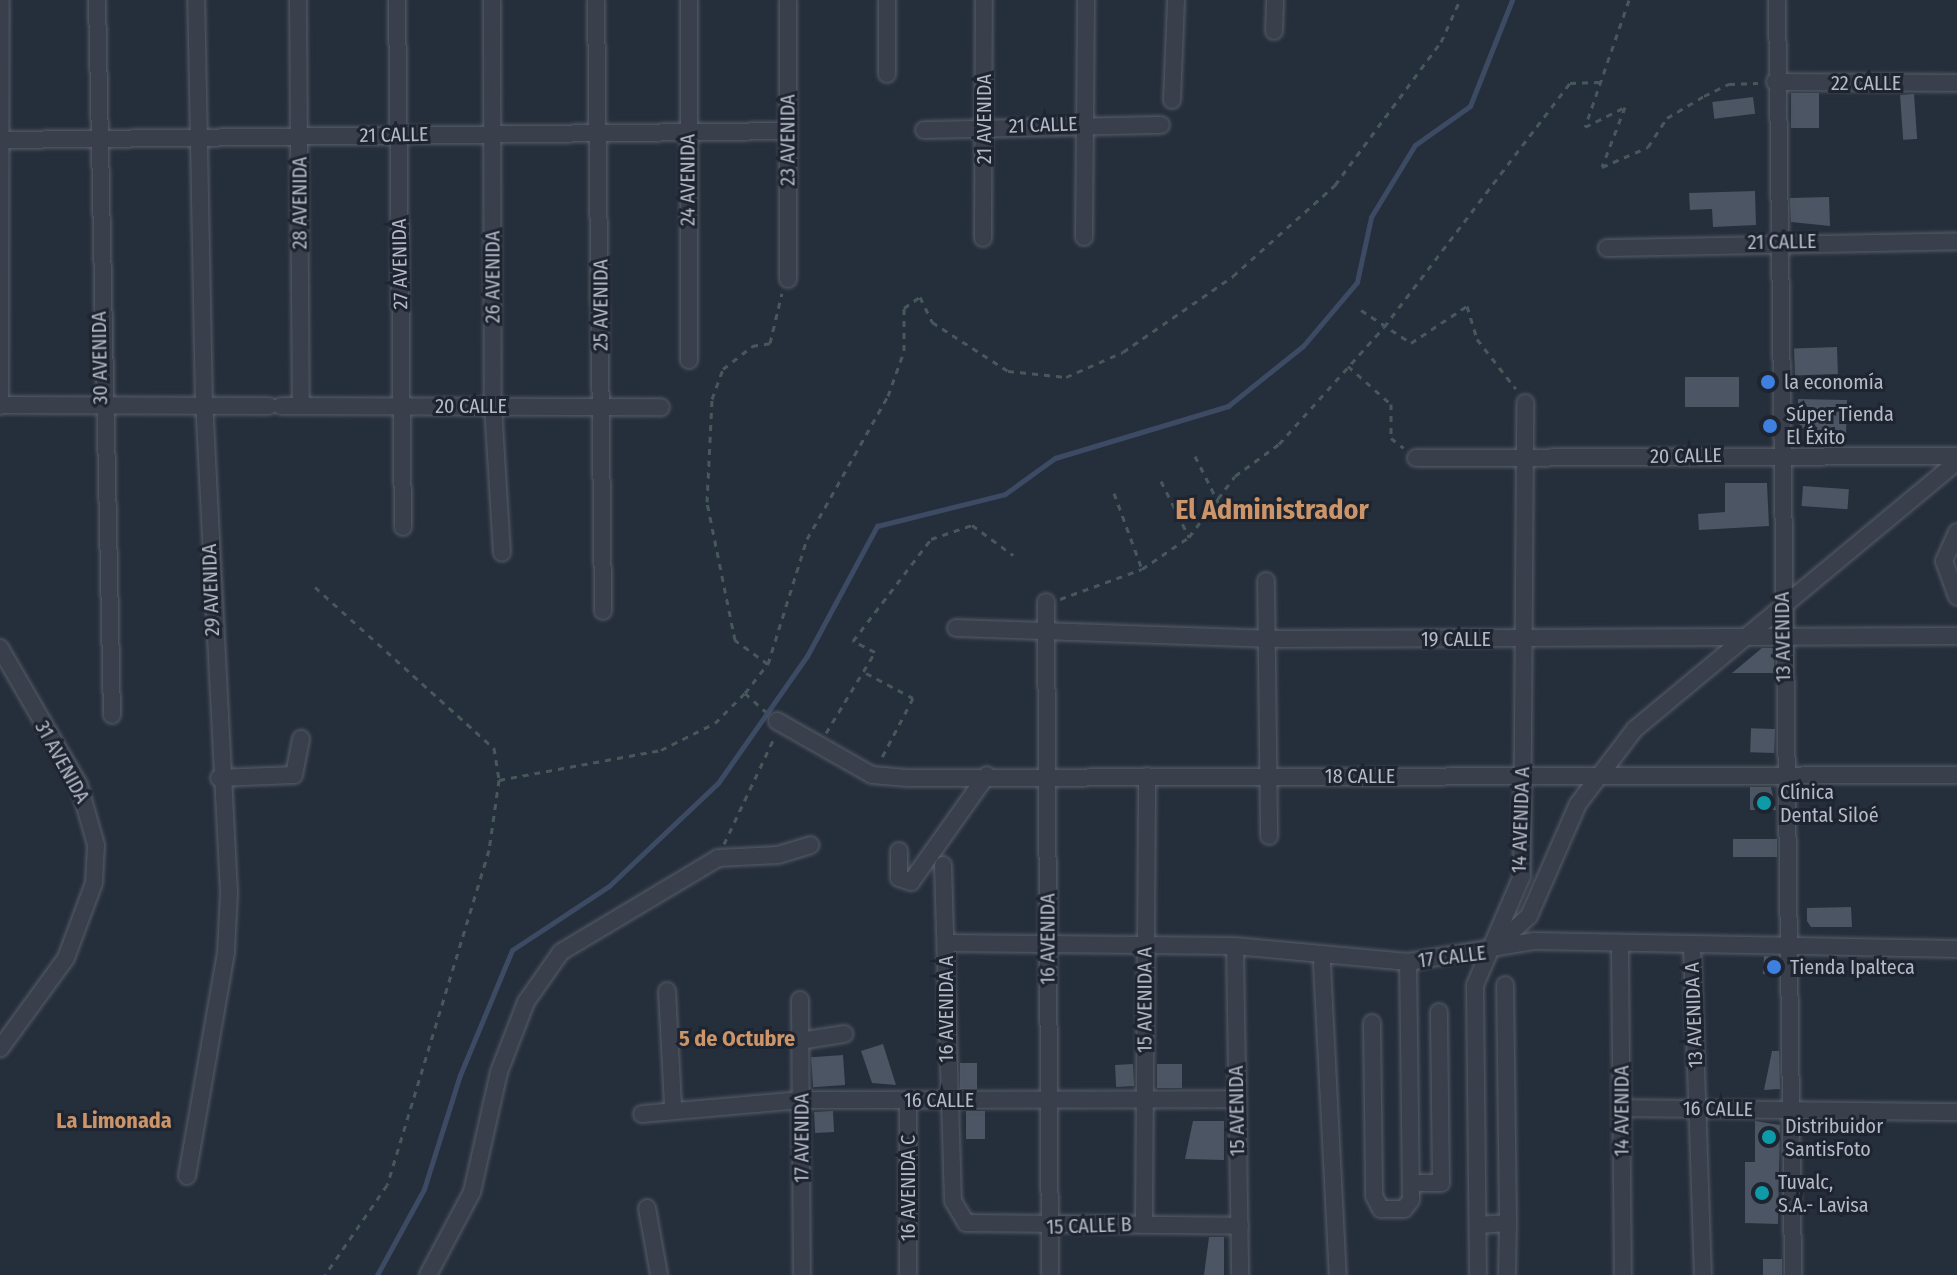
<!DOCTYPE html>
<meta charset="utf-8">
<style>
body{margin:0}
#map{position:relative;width:1957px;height:1275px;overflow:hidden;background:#252e3b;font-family:"Fira Sans Condensed",sans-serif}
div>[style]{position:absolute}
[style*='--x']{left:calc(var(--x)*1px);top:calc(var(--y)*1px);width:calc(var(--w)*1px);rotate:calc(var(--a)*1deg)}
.stream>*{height:5px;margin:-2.5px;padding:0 2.5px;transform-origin:2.5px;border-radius:2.5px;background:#3c4b63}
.building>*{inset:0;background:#4b5563;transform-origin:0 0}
.path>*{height:3px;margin-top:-1.5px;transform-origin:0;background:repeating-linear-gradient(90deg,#47585b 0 6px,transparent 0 12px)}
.roads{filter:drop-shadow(0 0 2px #575e69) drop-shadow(0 0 2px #575e69)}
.minor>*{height:16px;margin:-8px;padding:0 8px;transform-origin:8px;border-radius:8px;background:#39404b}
.dots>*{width:22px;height:22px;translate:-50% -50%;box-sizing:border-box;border:4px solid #1e2530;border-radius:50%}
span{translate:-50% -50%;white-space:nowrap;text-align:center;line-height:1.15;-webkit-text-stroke:6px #1e2530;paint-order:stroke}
.street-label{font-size:20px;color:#b4bbc6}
.poi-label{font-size:20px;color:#b4bbc6}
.left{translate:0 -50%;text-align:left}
.neighbourhood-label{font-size:22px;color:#cc9569;font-weight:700}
.district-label{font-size:28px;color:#cc9569;font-weight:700}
</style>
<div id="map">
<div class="stream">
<i style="--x:377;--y:1275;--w:98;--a:-61.3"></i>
<i style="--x:424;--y:1189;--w:120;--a:-72.5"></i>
<i style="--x:460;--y:1075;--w:135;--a:-67.4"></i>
<i style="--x:512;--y:950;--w:116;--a:-33.4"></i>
<i style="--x:609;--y:886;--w:150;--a:-43.4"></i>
<i style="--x:718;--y:783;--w:155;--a:-55"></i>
<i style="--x:807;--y:656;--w:148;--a:-61.7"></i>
<i style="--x:877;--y:526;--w:132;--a:-14"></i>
<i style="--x:1005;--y:494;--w:62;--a:-35.8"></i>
<i style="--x:1055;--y:458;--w:181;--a:-16.7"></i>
<i style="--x:1228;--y:406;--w:96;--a:-38.7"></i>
<i style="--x:1303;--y:346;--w:84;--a:-49.8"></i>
<i style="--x:1357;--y:282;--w:66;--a:-77.8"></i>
<i style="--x:1371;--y:217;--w:84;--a:-58.6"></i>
<i style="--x:1415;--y:145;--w:67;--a:-35.3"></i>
<i style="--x:1470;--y:106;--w:114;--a:-68.4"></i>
</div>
<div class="building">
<i style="left:1791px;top:93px;width:28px;height:35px"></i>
<i style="left:1914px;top:94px;width:45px;height:14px;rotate:86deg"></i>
<i style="left:1753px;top:97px;width:17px;height:41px;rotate:83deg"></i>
<i style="clip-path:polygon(1755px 191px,1756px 225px,1713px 227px,1712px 209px,1690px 210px,1689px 193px)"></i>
<i style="clip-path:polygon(1829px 197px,1830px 226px,1791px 222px,1790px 198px)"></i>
<i style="left:1837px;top:347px;width:27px;height:43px;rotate:88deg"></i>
<i style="left:1739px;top:377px;width:30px;height:54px;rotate:90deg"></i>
<i style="clip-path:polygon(1798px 399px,1847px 400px,1846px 436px,1810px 435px,1798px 423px)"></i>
<i style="clip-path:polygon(1725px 483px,1767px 483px,1769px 526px,1699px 530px,1698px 514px,1725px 512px)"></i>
<i style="left:1803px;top:486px;width:46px;height:20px;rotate:4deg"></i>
<i style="clip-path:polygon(1762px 648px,1774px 648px,1774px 673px,1732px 673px)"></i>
<i style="left:1775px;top:729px;width:24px;height:24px;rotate:92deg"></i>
<i style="clip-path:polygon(1750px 787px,1771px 787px,1776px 810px,1750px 810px)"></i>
<i style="left:1777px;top:839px;width:18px;height:44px;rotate:90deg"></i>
<i style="clip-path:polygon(1851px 907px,1852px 927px,1811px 927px,1807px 921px,1807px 908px)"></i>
<i style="left:1764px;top:956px;width:14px;height:18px;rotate:4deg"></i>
<i style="clip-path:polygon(883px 1044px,896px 1085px,872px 1083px,861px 1051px)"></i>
<i style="clip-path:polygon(1772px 1051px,1779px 1051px,1780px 1089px,1764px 1090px)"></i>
<i style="left:843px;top:1055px;width:30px;height:32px;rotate:86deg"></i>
<i style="left:960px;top:1063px;width:17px;height:26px"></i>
<i style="left:1133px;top:1064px;width:22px;height:18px;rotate:87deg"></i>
<i style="left:1157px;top:1064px;width:25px;height:24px"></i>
<i style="left:833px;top:1111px;width:21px;height:19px;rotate:87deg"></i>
<i style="left:966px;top:1111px;width:19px;height:28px"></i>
<i style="clip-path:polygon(1193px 1121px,1224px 1121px,1224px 1160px,1185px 1159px)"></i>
<i style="clip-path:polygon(1755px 1121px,1780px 1125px,1778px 1224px,1745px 1223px,1745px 1162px,1755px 1162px)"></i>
<i style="clip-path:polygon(1209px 1237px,1224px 1237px,1224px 1275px,1204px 1275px)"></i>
<i style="left:1763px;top:1259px;width:19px;height:16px"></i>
</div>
<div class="path">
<i style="--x:1629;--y:0;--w:134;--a:109.1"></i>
<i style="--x:1585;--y:127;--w:45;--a:-26.6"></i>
<i style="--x:1625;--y:107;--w:64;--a:111"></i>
<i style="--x:1602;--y:167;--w:50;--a:-23.5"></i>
<i style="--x:1648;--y:147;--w:35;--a:-57"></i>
<i style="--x:1667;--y:118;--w:43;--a:-30.7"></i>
<i style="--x:1704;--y:96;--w:28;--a:-26"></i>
<i style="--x:1729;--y:84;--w:29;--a:-2"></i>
<i style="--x:1361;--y:310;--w:60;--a:33.4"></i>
<i style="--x:1411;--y:343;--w:67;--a:-33.5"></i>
<i style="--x:1467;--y:306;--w:34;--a:73"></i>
<i style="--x:1477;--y:339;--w:63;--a:52"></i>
<i style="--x:1348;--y:366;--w:57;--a:41.5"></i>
<i style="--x:1391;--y:404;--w:34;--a:90"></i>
<i style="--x:1391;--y:438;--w:16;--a:38"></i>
<i style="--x:1195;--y:456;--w:54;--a:63.4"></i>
<i style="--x:1161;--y:481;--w:63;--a:63.4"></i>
<i style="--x:1114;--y:493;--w:81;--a:69.8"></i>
<i style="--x:315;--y:587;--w:241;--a:42"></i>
<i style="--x:494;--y:748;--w:32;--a:81"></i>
<i style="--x:499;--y:780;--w:71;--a:98.1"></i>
<i style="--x:489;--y:850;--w:350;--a:106.9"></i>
<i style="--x:387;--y:1185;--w:109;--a:124.6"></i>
<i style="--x:1060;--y:599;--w:87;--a:-20.1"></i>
<i style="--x:1142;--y:569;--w:57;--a:-34.2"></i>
<i style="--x:1189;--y:537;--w:76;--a:-53"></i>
<i style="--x:1235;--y:476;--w:54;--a:-36"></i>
<i style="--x:1279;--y:444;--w:157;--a:-48.1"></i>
<i style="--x:1384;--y:327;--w:307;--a:-52.7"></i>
<i style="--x:1570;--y:83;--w:29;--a:-2"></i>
<i style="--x:768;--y:664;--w:41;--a:-144"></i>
<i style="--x:735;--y:640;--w:141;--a:-101.5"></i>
<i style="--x:707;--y:502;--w:103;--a:-87.2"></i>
<i style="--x:712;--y:399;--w:32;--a:-70"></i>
<i style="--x:723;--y:369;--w:37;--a:-38"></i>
<i style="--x:752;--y:346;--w:18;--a:-9"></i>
<i style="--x:770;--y:343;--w:51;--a:-76.5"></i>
<i style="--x:866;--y:673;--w:53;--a:28"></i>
<i style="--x:913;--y:698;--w:71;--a:117.6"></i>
<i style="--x:745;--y:693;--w:28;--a:42"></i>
<i style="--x:826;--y:733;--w:95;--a:-58.8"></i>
<i style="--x:875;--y:652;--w:25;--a:-153"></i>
<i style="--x:853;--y:641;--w:128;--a:-52.6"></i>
<i style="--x:931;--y:539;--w:43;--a:-18.9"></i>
<i style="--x:972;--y:525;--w:51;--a:36.2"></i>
<i style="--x:499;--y:780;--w:165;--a:-10.5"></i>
<i style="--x:661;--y:750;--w:60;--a:-26.6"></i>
<i style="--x:715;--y:723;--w:42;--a:-45"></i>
<i style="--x:745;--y:693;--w:37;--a:-52"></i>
<i style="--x:768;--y:664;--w:131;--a:-72.7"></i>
<i style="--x:807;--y:539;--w:164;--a:-60.5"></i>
<i style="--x:888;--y:396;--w:48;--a:-70.4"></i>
<i style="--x:904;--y:351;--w:43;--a:-90"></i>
<i style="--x:904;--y:308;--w:19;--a:-35"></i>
<i style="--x:920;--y:297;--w:28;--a:64"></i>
<i style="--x:932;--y:322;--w:90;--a:32.8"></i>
<i style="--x:1008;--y:371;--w:58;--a:5.9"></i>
<i style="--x:1066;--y:377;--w:62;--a:-23.7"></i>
<i style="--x:1123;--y:352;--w:134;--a:-34.6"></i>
<i style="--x:1233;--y:276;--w:137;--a:-41.7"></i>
<i style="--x:1335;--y:185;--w:178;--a:-53.5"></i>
<i style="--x:1441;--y:42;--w:46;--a:-65.7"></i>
<i style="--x:724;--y:844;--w:117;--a:-64.7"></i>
</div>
<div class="roads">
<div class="minor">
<i style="--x:97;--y:0;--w:715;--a:88.8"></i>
<i style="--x:298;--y:0;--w:406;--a:89.6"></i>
<i style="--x:397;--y:0;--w:527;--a:89.35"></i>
<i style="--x:492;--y:0;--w:406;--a:89.9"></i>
<i style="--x:493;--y:406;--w:147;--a:86.5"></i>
<i style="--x:596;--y:0;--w:611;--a:89.34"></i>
<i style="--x:689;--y:0;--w:360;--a:90"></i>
<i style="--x:887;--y:0;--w:74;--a:90"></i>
<i style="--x:1777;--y:0;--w:1275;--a:89.28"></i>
<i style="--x:1274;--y:31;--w:31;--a:-88"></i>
<i style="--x:1775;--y:82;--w:182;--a:0.3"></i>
<i style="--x:1172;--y:100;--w:100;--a:-87.7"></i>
<i style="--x:924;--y:130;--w:237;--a:-1.2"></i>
<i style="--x:0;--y:140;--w:788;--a:-0.65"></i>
<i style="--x:1084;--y:237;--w:237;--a:-89.5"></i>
<i style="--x:983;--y:238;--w:238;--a:-89.8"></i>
<i style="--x:1607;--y:248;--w:350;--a:-1.1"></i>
<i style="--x:788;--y:279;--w:279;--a:-90"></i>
<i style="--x:0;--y:405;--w:269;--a:0.2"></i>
<i style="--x:0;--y:406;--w:406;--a:-89.9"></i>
<i style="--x:281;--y:406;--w:380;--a:0.2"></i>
<i style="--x:1416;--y:458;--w:541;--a:-0.21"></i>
<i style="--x:1957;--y:532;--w:32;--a:114"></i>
<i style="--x:1944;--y:561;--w:38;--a:70"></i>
<i style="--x:1266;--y:581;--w:255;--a:89.3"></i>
<i style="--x:1046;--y:602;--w:673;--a:89.66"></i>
<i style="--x:956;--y:628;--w:311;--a:2"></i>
<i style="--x:1267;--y:639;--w:690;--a:-0.25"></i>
<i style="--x:0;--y:648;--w:158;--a:60"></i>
<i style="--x:79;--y:785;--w:62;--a:74.2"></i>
<i style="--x:96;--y:845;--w:38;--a:93"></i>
<i style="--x:94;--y:883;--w:80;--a:110.5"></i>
<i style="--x:66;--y:958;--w:112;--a:126"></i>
<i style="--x:777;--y:721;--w:109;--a:29.6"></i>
<i style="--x:872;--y:775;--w:38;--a:5"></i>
<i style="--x:910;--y:778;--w:1047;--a:-0.16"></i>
<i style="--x:219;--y:778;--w:75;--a:-2.3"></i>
<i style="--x:294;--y:775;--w:37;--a:-79"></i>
<i style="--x:899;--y:851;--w:27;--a:90"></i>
<i style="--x:899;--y:878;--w:13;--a:18"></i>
<i style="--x:911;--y:882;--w:131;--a:-54.6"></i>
<i style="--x:943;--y:865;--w:336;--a:88.3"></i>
<i style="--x:953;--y:1201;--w:26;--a:59"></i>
<i style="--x:966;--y:1223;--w:274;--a:0.6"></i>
<i style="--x:946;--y:943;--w:289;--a:0.6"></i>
<i style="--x:1235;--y:946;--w:174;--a:5.3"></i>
<i style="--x:1408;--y:962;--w:129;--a:-9.4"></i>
<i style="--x:1535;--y:941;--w:422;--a:1.1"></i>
<i style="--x:1235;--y:946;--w:329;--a:89.1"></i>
<i style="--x:1496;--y:946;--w:45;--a:-42.3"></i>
<i style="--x:1529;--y:916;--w:122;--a:-66.4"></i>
<i style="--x:1578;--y:804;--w:94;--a:-52.8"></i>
<i style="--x:1635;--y:729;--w:418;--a:-39.7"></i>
<i style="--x:1620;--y:947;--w:328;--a:89.5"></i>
<i style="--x:1692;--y:947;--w:328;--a:88.1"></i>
<i style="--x:1322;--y:964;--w:311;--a:87.1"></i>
<i style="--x:667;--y:991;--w:116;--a:87"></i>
<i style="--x:800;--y:1000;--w:275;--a:89.6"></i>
<i style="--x:1372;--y:1023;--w:173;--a:89.3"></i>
<i style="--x:1374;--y:1196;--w:15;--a:62"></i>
<i style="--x:1381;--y:1209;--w:23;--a:0"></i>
<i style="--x:1404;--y:1209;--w:11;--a:-52"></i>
<i style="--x:1411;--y:1200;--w:238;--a:-90.7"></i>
<i style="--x:800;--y:1041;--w:45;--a:-9"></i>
<i style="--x:1622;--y:1108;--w:335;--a:0.7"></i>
<i style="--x:642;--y:1114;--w:160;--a:-5"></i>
<i style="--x:801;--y:1100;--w:436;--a:-0.1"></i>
<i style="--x:187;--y:1176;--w:227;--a:-80.1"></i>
<i style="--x:226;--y:952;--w:59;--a:-87.1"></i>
<i style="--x:229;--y:893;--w:489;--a:-92.9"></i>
<i style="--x:204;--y:405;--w:405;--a:-91.1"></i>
<i style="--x:1411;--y:1183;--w:30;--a:0"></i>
<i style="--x:1441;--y:1183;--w:171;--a:-90.7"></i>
<i style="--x:647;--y:1208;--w:68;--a:79.8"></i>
<i style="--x:1144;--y:1225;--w:449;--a:-89.6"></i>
<i style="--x:1478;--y:1225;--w:30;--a:-4"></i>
<i style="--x:1508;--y:1223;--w:238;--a:-90.7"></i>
<i style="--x:428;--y:1275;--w:94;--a:-62.1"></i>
<i style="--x:472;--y:1192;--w:123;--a:-77.3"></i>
<i style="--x:499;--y:1072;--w:75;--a:-68.9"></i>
<i style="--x:526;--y:1002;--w:61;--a:-55"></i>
<i style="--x:561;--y:952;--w:183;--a:-30.9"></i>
<i style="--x:718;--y:858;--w:60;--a:-2.9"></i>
<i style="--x:778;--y:855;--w:34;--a:-17"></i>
<i style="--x:908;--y:1275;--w:175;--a:-90"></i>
<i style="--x:1478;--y:1275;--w:290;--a:-90.6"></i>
<i style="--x:1475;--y:985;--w:119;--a:-66.7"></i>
<i style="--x:1522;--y:876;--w:473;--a:-89.6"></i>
<i style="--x:1507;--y:1275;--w:52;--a:-88.9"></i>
</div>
</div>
<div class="dots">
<i style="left:1768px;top:382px;background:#3f7fe0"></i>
<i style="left:1770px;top:426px;background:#3f7fe0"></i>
<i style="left:1764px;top:803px;background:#0f9aa8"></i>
<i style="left:1774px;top:967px;background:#3f7fe0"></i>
<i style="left:1769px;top:1137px;background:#0f9aa8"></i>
<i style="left:1762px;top:1193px;background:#0f9aa8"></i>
</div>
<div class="street-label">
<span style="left:1866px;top:83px">22 CALLE</span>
<span style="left:984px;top:119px;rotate:-90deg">21 AVENIDA</span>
<span style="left:1043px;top:125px;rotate:-2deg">21 CALLE</span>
<span style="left:394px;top:135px;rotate:-1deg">21 CALLE</span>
<span style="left:788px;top:140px;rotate:-90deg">23 AVENIDA</span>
<span style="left:688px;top:180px;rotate:-90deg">24 AVENIDA</span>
<span style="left:300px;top:203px;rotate:-90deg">28 AVENIDA</span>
<span style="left:1782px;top:242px;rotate:-1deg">21 CALLE</span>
<span style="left:400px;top:264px;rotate:-91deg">27 AVENIDA</span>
<span style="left:493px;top:277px;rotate:-90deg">26 AVENIDA</span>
<span style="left:601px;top:305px;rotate:-90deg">25 AVENIDA</span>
<span style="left:100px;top:358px;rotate:-91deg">30 AVENIDA</span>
<span style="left:471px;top:406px">20 CALLE</span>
<span style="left:1686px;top:456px;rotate:-1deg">20 CALLE</span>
<span style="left:211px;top:590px;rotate:-92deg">29 AVENIDA</span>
<span style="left:1783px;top:637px;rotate:-91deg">13 AVENIDA</span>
<span style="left:1456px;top:639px">19 CALLE</span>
<span style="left:62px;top:762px;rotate:61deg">31 AVENIDA</span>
<span style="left:1360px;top:776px">18 CALLE</span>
<span style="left:1521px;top:820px;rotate:-88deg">14 AVENIDA A</span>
<span style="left:1048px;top:939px;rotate:-90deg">16 AVENIDA</span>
<span style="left:1452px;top:957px;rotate:-7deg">17 CALLE</span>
<span style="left:1145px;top:1000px;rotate:-90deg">15 AVENIDA A</span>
<span style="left:946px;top:1009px;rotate:-90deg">16 AVENIDA A</span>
<span style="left:1694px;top:1015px;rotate:-92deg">13 AVENIDA A</span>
<span style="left:939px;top:1100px">16 CALLE</span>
<span style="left:1718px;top:1109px;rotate:1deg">16 CALLE</span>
<span style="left:1237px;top:1111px;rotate:-91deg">15 AVENIDA</span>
<span style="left:1622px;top:1111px;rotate:-90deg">14 AVENIDA</span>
<span style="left:802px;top:1138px;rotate:-90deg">17 AVENIDA</span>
<span style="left:908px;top:1188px;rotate:-90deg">16 AVENIDA C</span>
<span style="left:1089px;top:1226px;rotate:-2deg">15 CALLE B</span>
</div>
<div class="poi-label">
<span class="left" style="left:1784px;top:382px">la economía</span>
<span class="left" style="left:1786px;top:426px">Súper Tienda<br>El Éxito</span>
<span class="left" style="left:1780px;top:804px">Clínica<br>Dental Siloé</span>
<span class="left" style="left:1790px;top:967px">Tienda Ipalteca</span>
<span class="left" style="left:1785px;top:1138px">Distribuidor<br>SantisFoto</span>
<span class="left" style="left:1778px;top:1194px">Tuvalc,<br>S.A.- Lavisa</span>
</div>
<div class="neighbourhood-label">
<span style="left:737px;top:1039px">5 de Octubre</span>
<span style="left:114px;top:1121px">La Limonada</span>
</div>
<div class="district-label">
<span style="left:1272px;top:510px">El Administrador</span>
</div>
</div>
